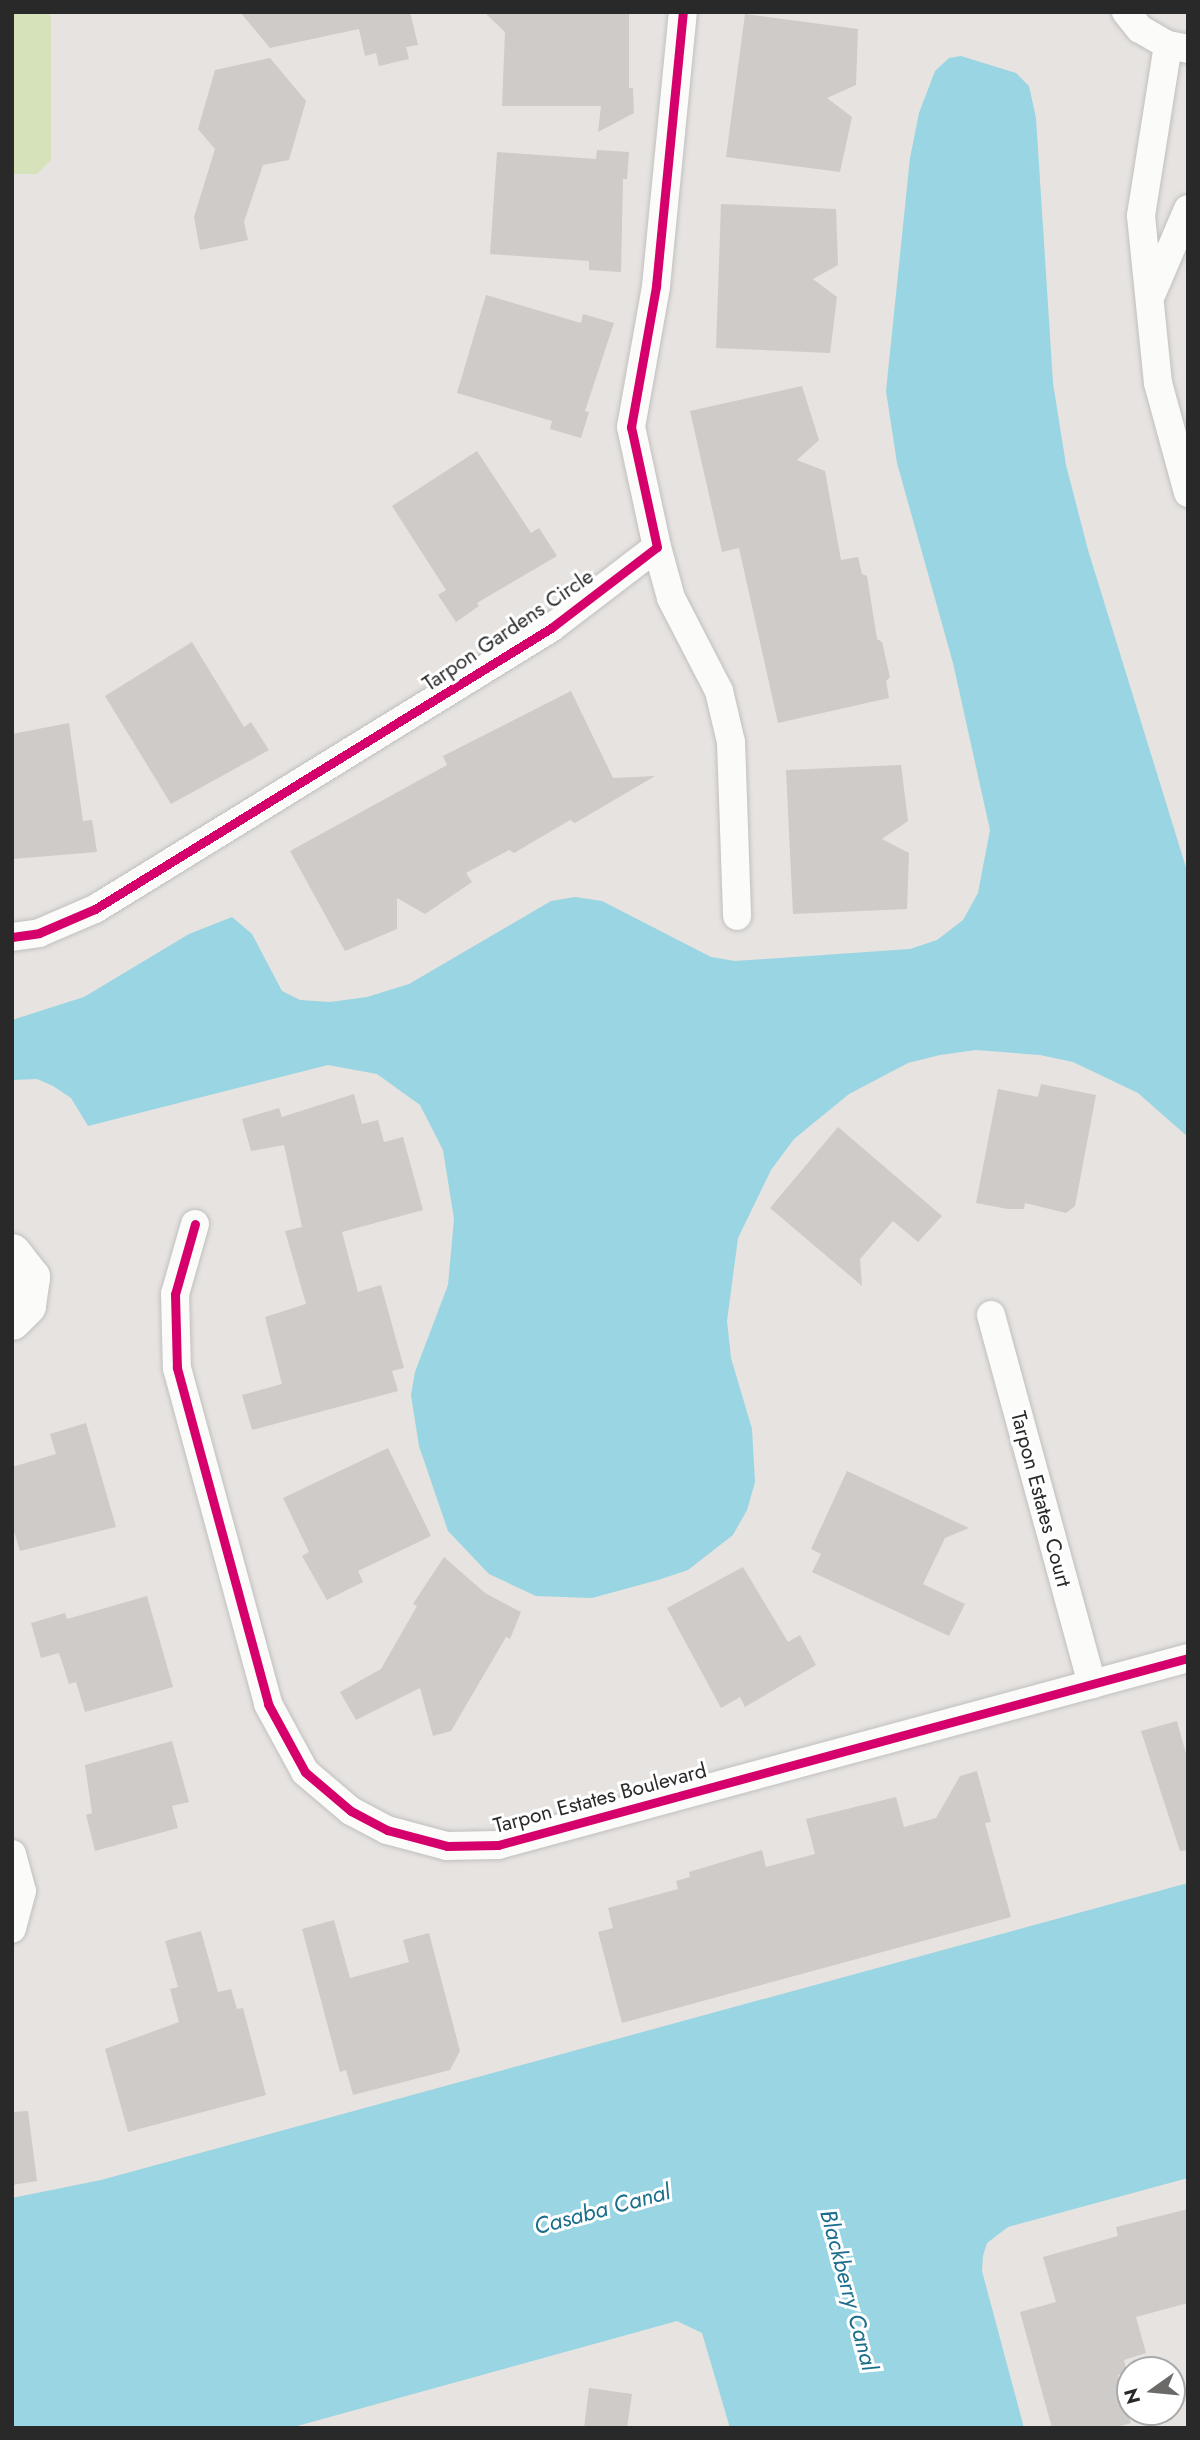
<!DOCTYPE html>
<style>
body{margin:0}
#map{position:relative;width:1200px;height:2440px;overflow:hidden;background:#e6e3e0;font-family:Jost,sans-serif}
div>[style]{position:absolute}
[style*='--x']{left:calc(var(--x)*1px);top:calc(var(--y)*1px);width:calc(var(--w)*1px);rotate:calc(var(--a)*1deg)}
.pitch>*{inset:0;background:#d6e2ba}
.water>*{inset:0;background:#99d5e2}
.building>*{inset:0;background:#cecbc9}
.roads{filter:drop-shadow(0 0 2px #c1c0c0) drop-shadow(0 0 2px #c1c0c0)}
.street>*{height:28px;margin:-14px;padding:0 14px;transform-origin:14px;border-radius:14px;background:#fbfbfa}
.secondary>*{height:38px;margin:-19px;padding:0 19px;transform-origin:19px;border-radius:19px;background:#fbfbfa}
.cycleway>*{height:9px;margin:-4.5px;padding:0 4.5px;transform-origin:4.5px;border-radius:4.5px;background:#d6006c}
span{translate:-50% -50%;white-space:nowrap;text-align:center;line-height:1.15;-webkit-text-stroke:6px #fff;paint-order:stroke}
.street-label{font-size:21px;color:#292929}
.water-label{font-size:23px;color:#1a6e8c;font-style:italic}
.frame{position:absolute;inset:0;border:14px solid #292929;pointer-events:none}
.north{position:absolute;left:1116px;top:2356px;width:70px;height:70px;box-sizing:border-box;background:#fff;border:2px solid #a9a9a9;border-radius:50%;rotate:255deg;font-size:19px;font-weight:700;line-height:28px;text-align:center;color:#292929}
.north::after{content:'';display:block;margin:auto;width:24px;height:32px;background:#6b6a69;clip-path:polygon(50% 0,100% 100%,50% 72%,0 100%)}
</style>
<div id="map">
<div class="pitch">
<i style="clip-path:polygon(12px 12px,47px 12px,51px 17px,51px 160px,37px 174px,12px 174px)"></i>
</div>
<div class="water">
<i style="clip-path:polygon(961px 56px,1016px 73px,1029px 86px,1036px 118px,1053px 383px,1066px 465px,1088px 550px,1188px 874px,1188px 1137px,1138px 1093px,1073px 1062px,1040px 1055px,976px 1050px,940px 1055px,908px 1063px,849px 1094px,794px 1139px,771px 1170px,738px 1238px,727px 1321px,731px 1358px,752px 1429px,755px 1482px,747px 1510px,733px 1535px,688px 1570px,658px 1580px,592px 1598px,536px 1596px,489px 1574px,448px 1531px,419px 1446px,411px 1395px,415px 1372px,448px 1285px,454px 1219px,443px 1150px,420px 1105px,377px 1074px,328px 1065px,88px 1126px,71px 1098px,53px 1086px,37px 1079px,12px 1080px,12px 1020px,84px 997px,189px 934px,232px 917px,252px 934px,282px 991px,300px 1000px,330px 1002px,367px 997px,409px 984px,551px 901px,575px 897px,602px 901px,711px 957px,735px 961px,910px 949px,937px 940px,963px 920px,978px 893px,990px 830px,953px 663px,897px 463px,886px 391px,910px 158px,919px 113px,935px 71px,949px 58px)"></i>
<i style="clip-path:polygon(1188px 1883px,1188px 2178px,1008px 2227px,987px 2243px,983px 2256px,982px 2271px,1024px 2428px,730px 2428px,702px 2333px,677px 2321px,290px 2428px,12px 2428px,12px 2198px,101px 2180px)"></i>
</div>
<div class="building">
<i style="clip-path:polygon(240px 12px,410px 12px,418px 45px,406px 47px,409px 59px,379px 66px,376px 53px,365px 56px,359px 29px,270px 48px)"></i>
<i style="clip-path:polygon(484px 12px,629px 12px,629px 88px,633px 88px,634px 113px,598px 132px,601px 106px,502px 106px,505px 32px)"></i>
<i style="clip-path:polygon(745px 14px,858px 29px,856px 85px,827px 98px,852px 117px,840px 172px,726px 157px)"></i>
<i style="clip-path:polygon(270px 58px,306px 101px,289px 160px,263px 165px,244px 222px,248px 240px,200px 250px,194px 217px,215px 149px,198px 129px,215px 70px)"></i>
<i style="clip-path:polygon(597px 150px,629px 152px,627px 179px,623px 179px,621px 272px,589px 270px,589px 261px,490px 254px,497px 152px,596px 159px)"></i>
<i style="clip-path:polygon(721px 204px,836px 209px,838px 265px,813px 279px,837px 297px,830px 353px,716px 348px)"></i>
<i style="clip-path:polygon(486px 295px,581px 323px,583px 314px,614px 323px,585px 411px,589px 412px,581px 438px,550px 429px,552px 421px,457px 393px)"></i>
<i style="clip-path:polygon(802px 386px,819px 440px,797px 460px,825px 471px,841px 560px,858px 557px,862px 574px,867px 576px,877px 639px,882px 642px,890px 677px,886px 681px,889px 698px,778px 723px,739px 548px,722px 552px,690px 411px)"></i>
<i style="clip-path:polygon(477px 451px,531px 533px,539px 528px,557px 556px,477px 603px,479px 606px,456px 622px,438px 595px,446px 590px,392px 506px)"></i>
<i style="clip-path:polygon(192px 642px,244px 727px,251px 722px,269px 750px,171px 804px,105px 696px)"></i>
<i style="clip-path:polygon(571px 691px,613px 778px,655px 776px,575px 823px,570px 820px,514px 853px,509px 850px,466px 873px,472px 882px,425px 914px,397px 898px,397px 929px,345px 951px,290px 851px,447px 765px,443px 756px)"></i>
<i style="clip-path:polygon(69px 723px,83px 821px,92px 820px,97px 852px,12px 859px,12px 734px)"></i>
<i style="clip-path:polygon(901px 765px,908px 821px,882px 839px,909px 853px,907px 909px,793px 914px,786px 770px)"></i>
<i style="clip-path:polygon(1041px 1084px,1096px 1095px,1075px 1206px,1066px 1213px,1025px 1203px,1024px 1209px,1008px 1209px,976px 1203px,998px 1089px,1038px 1097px)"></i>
<i style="clip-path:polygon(354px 1094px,362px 1124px,378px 1120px,384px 1142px,403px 1137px,423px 1210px,342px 1232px,358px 1292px,381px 1285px,404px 1368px,392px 1371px,398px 1391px,252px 1430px,242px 1395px,282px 1384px,265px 1317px,306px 1304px,285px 1231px,302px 1227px,284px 1145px,251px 1151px,242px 1119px,279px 1108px,282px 1117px)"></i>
<i style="clip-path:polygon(838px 1127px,942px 1216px,918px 1242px,893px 1221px,860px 1259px,862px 1286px,770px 1208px)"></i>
<i style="clip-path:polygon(86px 1423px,116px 1527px,20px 1551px,12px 1525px,12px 1467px,56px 1454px,50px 1434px)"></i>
<i style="clip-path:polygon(388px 1448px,431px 1536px,358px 1571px,363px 1582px,327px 1600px,302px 1556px,309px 1552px,283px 1498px)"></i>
<i style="clip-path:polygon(847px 1471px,969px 1528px,945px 1538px,923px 1584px,965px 1604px,949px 1636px,812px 1572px,821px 1554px,811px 1549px)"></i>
<i style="clip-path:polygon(444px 1557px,485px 1593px,521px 1612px,510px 1639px,506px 1637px,451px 1731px,433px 1736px,420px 1688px,356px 1720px,340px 1692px,381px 1669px,417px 1606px,413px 1604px)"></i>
<i style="clip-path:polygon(743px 1567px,788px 1642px,800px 1635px,816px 1665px,745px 1707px,740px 1697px,721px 1708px,667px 1608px)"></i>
<i style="clip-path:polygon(147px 1596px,173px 1687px,85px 1712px,76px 1682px,69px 1684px,59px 1653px,41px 1658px,31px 1623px,65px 1613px,67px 1619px)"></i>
<i style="clip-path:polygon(1177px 1721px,1188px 1761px,1188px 1850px,1180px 1851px,1141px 1731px)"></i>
<i style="clip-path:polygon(172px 1741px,189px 1802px,172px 1806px,178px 1828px,95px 1851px,86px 1815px,92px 1813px,85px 1765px)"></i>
<i style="clip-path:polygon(977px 1771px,991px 1822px,985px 1823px,1011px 1917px,622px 2023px,598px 1932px,613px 1928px,608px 1908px,678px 1889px,676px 1881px,690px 1877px,689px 1872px,762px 1850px,766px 1867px,815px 1854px,806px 1819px,896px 1797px,904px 1827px,936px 1818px,960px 1776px)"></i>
<i style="clip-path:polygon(334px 1920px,350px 1978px,409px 1962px,403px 1940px,429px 1933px,460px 2051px,450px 2070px,353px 2095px,346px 2070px,340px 2072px,302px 1929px)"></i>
<i style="clip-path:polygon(201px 1931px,218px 1992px,231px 1989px,237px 2009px,243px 2008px,266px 2095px,128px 2132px,105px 2049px,179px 2022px,170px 1989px,178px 1987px,165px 1941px)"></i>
<i style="clip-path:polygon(28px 2111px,37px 2181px,12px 2185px,12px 2112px)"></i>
<i style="clip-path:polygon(1188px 2209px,1188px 2303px,1136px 2317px,1146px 2353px,1124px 2360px,1127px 2372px,1118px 2375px,1131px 2423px,1115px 2428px,1052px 2428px,1020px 2312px,1056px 2302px,1043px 2257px,1118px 2236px,1116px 2227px)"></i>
<i style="clip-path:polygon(589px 2388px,632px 2394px,627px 2428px,584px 2428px)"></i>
</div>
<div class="roads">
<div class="street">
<i style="--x:1126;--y:12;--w:22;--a:51"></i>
<i style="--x:1140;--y:29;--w:32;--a:30"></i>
<i style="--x:1168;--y:45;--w:20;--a:11"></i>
<i style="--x:1168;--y:45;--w:173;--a:99"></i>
<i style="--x:1141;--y:216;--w:168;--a:84.2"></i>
<i style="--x:1158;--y:383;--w:114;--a:74.7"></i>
<i style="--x:1152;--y:293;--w:91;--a:-66.8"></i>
<i style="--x:657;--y:547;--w:53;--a:74.6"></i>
<i style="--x:671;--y:598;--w:105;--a:62.7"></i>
<i style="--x:719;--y:691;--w:52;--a:76.8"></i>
<i style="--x:731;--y:742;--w:174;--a:88"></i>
<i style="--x:12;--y:937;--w:27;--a:-8"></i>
<i style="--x:39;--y:933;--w:61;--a:-23.2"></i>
<i style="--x:95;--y:909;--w:536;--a:-31.64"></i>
<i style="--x:551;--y:628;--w:133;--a:-37.4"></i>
<i style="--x:657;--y:547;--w:123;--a:-102.2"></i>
<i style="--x:631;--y:427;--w:143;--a:-79.9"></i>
<i style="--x:656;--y:286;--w:275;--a:-84.4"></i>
<i style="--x:195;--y:1224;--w:73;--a:105.9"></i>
<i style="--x:175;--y:1294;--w:74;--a:88.5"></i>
<i style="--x:177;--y:1368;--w:348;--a:74.8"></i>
<i style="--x:268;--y:1704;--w:77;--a:61.4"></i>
<i style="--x:305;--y:1772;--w:60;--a:40.3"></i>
<i style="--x:351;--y:1811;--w:41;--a:27.8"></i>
<i style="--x:387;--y:1830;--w:62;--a:14.9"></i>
<i style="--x:447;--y:1846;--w:51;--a:-1.1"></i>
<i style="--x:498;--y:1845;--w:715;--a:-15.16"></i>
<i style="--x:991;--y:1315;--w:383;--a:74.7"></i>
<i style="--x:12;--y:1854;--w:38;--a:75"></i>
<i style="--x:22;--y:1891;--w:39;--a:105"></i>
</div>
<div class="secondary">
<i style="--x:12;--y:1253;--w:31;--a:52"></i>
<i style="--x:31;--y:1277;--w:29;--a:98"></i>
<i style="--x:27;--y:1306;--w:21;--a:135"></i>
</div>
</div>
<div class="cycleway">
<i style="--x:12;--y:937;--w:27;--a:-8"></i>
<i style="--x:39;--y:933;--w:61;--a:-23.2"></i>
<i style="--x:95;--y:909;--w:536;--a:-31.64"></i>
<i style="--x:551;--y:628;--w:133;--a:-37.4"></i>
<i style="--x:657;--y:547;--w:123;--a:-102.2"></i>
<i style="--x:631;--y:427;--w:143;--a:-79.9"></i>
<i style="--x:656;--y:286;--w:275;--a:-84.4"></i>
<i style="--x:195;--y:1224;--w:73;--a:105.9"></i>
<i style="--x:175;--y:1294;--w:74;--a:88.5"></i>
<i style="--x:177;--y:1368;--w:348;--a:74.8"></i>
<i style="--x:268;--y:1704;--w:77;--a:61.4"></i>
<i style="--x:305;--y:1772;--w:60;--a:40.3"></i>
<i style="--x:351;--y:1811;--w:41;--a:27.8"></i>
<i style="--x:387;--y:1830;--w:62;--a:14.9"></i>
<i style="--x:447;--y:1846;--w:51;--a:-1.1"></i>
<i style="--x:498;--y:1845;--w:715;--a:-15.16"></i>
</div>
<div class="street-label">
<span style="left:508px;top:630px;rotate:-34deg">Tarpon Gardens Circle</span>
<span style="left:1041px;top:1499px;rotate:75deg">Tarpon Estates Court</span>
<span style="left:600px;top:1798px;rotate:-15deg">Tarpon Estates Boulevard</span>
</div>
<div class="water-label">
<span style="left:602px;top:2209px;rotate:-15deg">Casaba Canal</span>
<span style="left:849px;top:2290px;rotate:75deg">Blackberry Canal</span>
</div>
<div class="frame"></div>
<div class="north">N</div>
</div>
